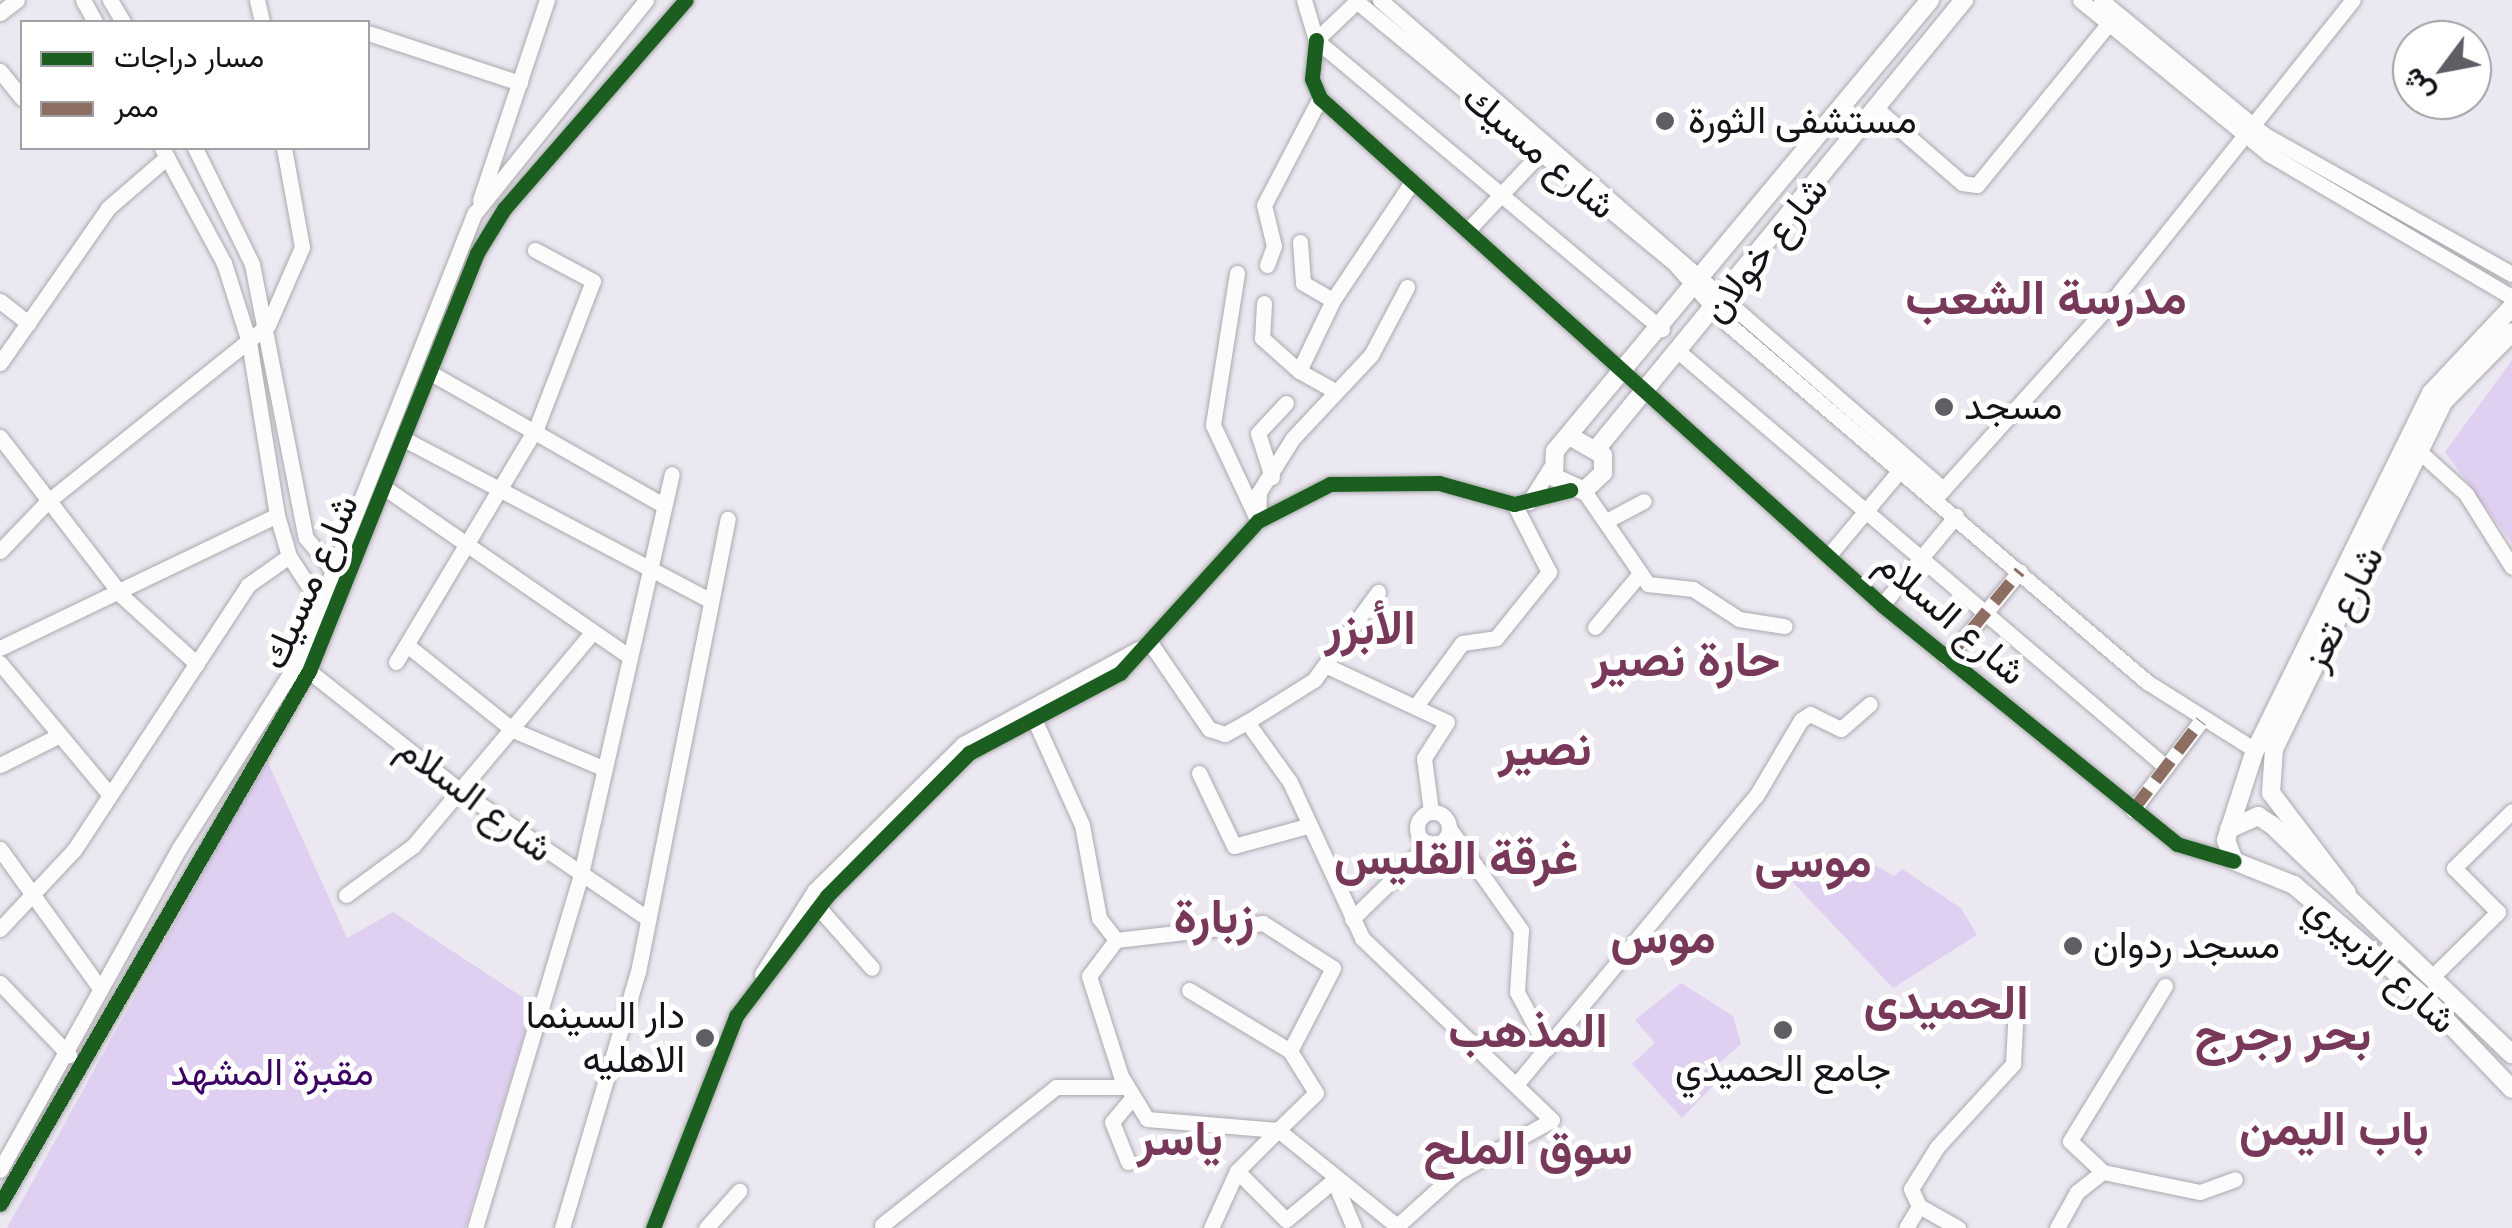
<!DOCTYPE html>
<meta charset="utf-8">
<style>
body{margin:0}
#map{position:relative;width:2512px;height:1228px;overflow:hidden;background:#ece8f1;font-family:Karla,Vazirmatn,sans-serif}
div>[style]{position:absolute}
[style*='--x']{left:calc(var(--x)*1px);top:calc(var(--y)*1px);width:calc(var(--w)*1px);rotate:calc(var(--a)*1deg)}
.green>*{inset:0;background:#dfd0f2}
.roads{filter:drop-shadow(0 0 2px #aba8ae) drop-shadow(0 0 2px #aba8ae)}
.minor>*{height:15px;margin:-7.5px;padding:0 7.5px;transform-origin:7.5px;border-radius:7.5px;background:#fcfcfd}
.minor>.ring{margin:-7.5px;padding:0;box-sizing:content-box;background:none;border:15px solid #fcfcfd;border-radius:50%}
.major>*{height:18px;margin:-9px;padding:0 9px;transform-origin:9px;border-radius:9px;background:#fcfcfd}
.quiet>*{height:12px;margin-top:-6px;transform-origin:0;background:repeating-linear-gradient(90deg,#8d6e63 0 25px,transparent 0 37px)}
.cycleway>*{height:15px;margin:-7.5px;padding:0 7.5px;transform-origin:7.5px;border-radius:7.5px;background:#1b5e20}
.dots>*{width:28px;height:28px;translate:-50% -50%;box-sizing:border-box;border:5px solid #fff;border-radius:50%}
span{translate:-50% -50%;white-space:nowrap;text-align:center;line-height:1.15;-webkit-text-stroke:10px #fff;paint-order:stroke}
.poi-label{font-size:38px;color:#151218}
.left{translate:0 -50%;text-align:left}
.right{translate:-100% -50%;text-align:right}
.street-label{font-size:38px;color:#151218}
.park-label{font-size:38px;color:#3c0064}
.district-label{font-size:48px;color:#78385a;font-weight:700}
.legend{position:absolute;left:20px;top:20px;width:350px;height:130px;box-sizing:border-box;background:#fff;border:2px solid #a1a0a3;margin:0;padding:12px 18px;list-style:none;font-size:30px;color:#151218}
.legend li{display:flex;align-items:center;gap:20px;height:50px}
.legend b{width:50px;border:2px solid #a1a0a3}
.north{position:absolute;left:2392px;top:20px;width:100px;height:100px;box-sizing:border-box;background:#fff;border:2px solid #a1a0a3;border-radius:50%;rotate:238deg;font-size:28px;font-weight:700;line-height:40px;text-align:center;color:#151218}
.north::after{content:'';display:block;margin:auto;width:35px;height:45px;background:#605d64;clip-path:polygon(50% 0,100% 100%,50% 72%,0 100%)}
</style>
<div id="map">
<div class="green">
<i style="clip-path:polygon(2512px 360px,2512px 543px,2445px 452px)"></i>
<i style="clip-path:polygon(266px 758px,347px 938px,393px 912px,533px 1004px,465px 1228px,7px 1228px)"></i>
<i style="clip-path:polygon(1873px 864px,1894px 876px,1902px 869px,1961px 908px,1977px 935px,1893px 988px,1786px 875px,1794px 867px,1809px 880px,1817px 871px,1835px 886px)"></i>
<i style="clip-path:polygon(1681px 983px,1733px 1016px,1741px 1044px,1709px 1072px,1715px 1084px,1682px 1118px,1632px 1064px,1655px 1043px,1635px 1020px)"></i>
</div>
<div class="roads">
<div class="minor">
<i style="--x:83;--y:0;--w:25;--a:61"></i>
<i style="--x:110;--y:0;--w:26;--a:59"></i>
<i style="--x:257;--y:0;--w:23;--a:77"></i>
<i style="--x:1304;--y:0;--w:42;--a:73.3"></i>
<i style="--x:1316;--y:40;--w:451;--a:39.9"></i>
<i style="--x:1355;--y:0;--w:413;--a:39.5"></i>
<i style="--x:1674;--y:263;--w:81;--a:48.5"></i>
<i style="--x:1728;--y:324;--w:551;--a:40.51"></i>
<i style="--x:2147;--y:682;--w:128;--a:32.2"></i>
<i style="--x:1380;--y:0;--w:746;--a:40.98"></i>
<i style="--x:2080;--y:0;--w:244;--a:39.2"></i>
<i style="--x:2269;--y:154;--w:282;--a:30.5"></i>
<i style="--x:2101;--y:0;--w:212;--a:39.5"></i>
<i style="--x:2265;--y:135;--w:283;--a:29.4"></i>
<i style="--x:0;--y:13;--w:21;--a:-37"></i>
<i style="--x:368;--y:33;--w:160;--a:18.2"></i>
<i style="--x:1316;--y:40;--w:39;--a:96"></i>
<i style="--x:1312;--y:79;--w:21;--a:67"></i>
<i style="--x:1320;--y:98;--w:757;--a:42.05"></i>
<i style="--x:1882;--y:605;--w:380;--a:39"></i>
<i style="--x:2177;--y:844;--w:59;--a:16.6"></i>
<i style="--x:1316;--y:40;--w:57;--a:-43.6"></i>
<i style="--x:0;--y:71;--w:35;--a:51"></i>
<i style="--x:1879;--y:111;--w:110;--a:40.9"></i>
<i style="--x:1962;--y:183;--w:15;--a:8"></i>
<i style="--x:1977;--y:185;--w:209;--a:-50.8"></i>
<i style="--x:162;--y:148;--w:131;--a:61.7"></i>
<i style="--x:224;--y:263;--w:83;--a:72.4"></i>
<i style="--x:249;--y:342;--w:175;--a:80.8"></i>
<i style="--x:277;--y:515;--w:43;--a:73.7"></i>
<i style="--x:289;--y:556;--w:68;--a:57"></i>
<i style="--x:195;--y:148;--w:129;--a:63.8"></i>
<i style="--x:252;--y:264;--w:279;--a:78.9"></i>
<i style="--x:306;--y:538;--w:52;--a:49.6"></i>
<i style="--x:480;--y:200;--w:211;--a:-71.5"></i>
<i style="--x:1468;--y:230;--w:107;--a:-46.9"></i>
<i style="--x:1300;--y:242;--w:41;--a:85.8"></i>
<i style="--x:1303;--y:283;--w:34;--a:30"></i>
<i style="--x:1267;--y:265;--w:20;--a:-70"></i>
<i style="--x:1274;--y:246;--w:42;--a:-103.7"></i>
<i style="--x:1264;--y:205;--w:121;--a:-62.4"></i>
<i style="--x:1237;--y:273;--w:154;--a:99"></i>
<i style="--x:1213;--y:425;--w:106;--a:64.9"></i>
<i style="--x:1258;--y:521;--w:29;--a:-88"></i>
<i style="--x:1259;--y:492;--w:64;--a:-57.8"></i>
<i style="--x:1293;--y:438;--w:114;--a:-46.8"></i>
<i style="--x:1371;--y:355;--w:77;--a:-62.1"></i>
<i style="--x:0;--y:301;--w:36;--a:38"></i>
<i style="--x:1264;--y:303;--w:35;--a:93"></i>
<i style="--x:1262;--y:338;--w:50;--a:41.7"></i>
<i style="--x:1679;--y:352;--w:640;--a:40.44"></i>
<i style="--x:0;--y:363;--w:189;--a:-55.1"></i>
<i style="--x:108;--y:208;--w:78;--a:-40.8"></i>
<i style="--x:429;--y:372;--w:267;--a:29.6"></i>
<i style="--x:1335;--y:391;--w:41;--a:-150.9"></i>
<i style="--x:1299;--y:371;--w:79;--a:-64.4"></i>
<i style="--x:1333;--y:300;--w:142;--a:-56.2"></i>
<i style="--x:0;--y:437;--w:200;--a:52.5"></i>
<i style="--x:122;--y:596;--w:101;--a:42.2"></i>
<i style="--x:406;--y:440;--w:340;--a:27.8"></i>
<i style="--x:2421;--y:453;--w:61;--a:42.3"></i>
<i style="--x:2466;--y:494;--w:86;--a:57.8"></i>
<i style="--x:1272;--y:477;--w:46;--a:-107.7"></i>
<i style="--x:1258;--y:433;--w:41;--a:-47"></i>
<i style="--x:388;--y:490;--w:289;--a:34.6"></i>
<i style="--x:1584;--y:491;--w:113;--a:55.5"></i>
<i style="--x:1648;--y:584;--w:45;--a:6.3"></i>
<i style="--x:1693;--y:589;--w:55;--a:33.1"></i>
<i style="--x:1739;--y:619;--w:46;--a:8.8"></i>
<i style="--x:1938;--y:495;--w:257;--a:-48"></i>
<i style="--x:2110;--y:304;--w:389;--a:-51.4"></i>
<i style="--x:1529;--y:502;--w:41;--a:-57.8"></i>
<i style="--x:1610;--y:519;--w:38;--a:-28"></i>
<i style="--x:0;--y:551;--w:68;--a:-46.2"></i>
<i style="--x:47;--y:502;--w:283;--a:-38.7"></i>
<i style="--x:268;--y:325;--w:85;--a:-66.4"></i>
<i style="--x:302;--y:247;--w:101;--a:-100.3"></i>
<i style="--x:1829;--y:555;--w:111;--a:-50.1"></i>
<i style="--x:1882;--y:605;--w:116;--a:-50.3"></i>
<i style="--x:1595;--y:627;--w:67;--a:-49.9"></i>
<i style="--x:1151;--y:644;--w:103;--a:55.7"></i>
<i style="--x:1209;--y:729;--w:17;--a:17"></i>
<i style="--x:1225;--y:734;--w:25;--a:-29"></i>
<i style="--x:1247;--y:722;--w:74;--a:54.4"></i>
<i style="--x:1290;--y:782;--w:172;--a:65.2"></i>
<i style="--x:1362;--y:938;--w:263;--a:43.8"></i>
<i style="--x:1552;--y:1120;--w:110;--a:151.1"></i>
<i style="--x:1456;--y:1173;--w:82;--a:138"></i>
<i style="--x:407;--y:645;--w:136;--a:38.7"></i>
<i style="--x:513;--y:730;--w:98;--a:22.9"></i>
<i style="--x:0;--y:648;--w:307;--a:-25.6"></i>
<i style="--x:1947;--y:659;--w:114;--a:-50.3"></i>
<i style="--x:396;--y:662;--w:275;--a:-59.1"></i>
<i style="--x:537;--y:426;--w:155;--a:-68.9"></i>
<i style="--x:593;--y:281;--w:66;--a:-151.9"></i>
<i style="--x:0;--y:663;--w:170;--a:50.2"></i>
<i style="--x:1327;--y:666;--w:132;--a:25"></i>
<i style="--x:1447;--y:722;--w:43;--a:122.6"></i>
<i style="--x:1424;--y:758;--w:54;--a:82.6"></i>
<i style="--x:309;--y:671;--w:196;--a:38.4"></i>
<i style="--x:463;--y:793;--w:222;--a:34.2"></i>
<i style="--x:1418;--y:703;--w:74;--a:-53.7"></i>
<i style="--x:1462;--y:643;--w:34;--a:-8"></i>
<i style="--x:1496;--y:638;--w:85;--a:-51.2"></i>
<i style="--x:1549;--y:572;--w:76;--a:-117.2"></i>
<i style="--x:1035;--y:721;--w:114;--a:65.7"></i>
<i style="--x:1082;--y:825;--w:95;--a:79.6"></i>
<i style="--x:1099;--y:918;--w:28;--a:52"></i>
<i style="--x:1116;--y:940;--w:148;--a:-6.6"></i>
<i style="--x:1263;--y:923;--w:83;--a:32.7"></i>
<i style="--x:1333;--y:968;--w:93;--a:117.4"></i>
<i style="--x:1247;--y:722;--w:79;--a:-32.1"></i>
<i style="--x:1314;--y:680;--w:109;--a:-54"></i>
<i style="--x:0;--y:765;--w:63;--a:-26.6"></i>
<i style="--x:1199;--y:773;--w:81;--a:64.4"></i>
<i style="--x:1234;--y:846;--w:76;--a:-15.3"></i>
<i style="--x:2133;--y:810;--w:112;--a:-52.6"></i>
<i class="ring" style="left:1417px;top:812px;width:17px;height:17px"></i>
<i style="--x:1449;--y:828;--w:125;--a:54.8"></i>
<i style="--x:1521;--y:930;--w:62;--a:93.7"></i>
<i style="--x:1517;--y:992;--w:64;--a:61.8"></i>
<i style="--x:0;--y:849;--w:171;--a:54.3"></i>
<i style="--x:346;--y:895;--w:83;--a:-36.2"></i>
<i style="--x:413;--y:846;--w:275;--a:-50"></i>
<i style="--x:818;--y:907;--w:81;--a:48.5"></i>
<i style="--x:1352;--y:919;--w:109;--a:-44.3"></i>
<i style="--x:0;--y:929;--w:108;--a:-46.9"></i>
<i style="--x:74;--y:850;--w:317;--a:-56.7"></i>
<i style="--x:248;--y:585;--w:50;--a:-35.3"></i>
<i style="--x:1116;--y:940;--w:45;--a:126.9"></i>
<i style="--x:1089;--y:976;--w:105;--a:72.3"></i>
<i style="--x:1121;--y:1076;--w:50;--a:58.8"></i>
<i style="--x:1147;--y:1119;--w:131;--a:4.8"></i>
<i style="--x:762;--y:974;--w:99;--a:-57.8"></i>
<i style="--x:815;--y:890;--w:208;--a:-44.6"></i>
<i style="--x:963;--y:744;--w:199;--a:-28.5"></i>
<i style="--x:2434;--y:975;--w:90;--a:-44.5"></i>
<i style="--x:2498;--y:912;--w:62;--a:-135"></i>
<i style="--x:2454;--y:868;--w:81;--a:-44.5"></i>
<i style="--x:0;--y:983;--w:100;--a:46.2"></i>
<i style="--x:1189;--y:990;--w:118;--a:31.1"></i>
<i style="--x:1290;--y:1051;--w:49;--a:58.2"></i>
<i style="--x:1316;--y:1093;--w:53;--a:135.8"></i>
<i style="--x:1278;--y:1130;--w:153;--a:38.9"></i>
<i style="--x:1519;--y:1081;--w:371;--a:-50.3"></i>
<i style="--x:1756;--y:796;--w:88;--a:-59.4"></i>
<i style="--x:1801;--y:720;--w:11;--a:-34"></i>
<i style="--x:1810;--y:714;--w:34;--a:26"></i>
<i style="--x:1841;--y:729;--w:38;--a:-41"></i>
<i style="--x:1128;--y:1162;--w:43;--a:-111.8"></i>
<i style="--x:1112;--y:1122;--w:30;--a:-50"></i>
<i style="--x:0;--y:1170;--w:370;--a:-60.9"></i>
<i style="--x:180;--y:847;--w:217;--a:-57.6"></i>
<i style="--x:296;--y:664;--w:485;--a:-68.4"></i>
<i style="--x:475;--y:213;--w:273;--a:-51.2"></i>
<i style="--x:1237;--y:1171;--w:69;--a:45"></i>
<i style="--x:1286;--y:1220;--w:62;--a:-39.8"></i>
<i style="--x:2103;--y:1172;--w:99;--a:11.7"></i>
<i style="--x:2200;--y:1192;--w:37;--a:-20"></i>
<i style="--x:1334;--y:1181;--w:51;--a:66.9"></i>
<i style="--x:0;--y:1204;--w:616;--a:-59.9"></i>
<i style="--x:309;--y:671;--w:450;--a:-68.1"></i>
<i style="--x:477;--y:253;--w:52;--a:-58.5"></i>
<i style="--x:504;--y:209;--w:277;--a:-49"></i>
<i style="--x:1919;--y:1206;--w:19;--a:-115"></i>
<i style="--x:1911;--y:1189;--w:49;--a:-58.2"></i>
<i style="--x:1937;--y:1147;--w:113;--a:-47.5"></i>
<i style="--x:2013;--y:1064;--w:58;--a:-87"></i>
<i style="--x:882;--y:1225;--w:222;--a:-38.4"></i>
<i style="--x:1056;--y:1087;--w:70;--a:0"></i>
<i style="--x:475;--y:1228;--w:365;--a:-73.3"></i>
<i style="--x:580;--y:878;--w:414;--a:-77.2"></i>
<i style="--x:562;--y:1228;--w:267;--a:-73.5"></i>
<i style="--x:638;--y:972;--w:462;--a:-78.8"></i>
<i style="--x:653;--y:1228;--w:228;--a:-68.6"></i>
<i style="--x:736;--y:1016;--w:151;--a:-52.8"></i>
<i style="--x:827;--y:896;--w:202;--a:-45.2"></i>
<i style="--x:969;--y:753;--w:171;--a:-27.9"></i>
<i style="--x:1120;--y:673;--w:205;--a:-47.8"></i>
<i style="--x:1258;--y:521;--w:81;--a:-27.2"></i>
<i style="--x:1330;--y:484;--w:109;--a:-0.5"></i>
<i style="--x:1439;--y:483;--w:78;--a:15.6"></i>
<i style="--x:1514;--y:504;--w:58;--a:-14"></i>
<i style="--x:706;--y:1228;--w:50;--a:-48.3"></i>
<i style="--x:1211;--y:1228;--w:63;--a:-65.5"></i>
<i style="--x:1237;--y:1171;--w:58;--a:-45"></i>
<i style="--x:1906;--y:1228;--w:26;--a:-59"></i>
<i style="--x:1919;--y:1206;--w:45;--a:29.4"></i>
<i style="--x:2057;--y:1228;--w:41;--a:-60.9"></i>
<i style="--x:2077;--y:1192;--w:33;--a:-38"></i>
<i style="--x:2103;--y:1172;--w:45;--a:-136.8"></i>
<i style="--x:2070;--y:1141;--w:182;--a:-58.5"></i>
</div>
<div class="major">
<i style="--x:2512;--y:307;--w:118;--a:133.3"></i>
<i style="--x:2431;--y:393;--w:398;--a:116.2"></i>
<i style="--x:2255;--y:750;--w:95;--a:107.9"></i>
<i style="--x:2226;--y:840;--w:22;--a:69"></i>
<i style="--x:2234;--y:861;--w:65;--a:21.8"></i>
<i style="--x:2294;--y:885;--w:173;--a:40.8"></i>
<i style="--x:2425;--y:998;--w:126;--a:46.3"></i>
<i style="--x:1573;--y:438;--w:34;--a:30"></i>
<i style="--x:1603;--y:455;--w:18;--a:90"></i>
<i style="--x:1603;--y:473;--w:26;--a:137"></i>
<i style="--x:1584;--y:491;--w:33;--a:-155"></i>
<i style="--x:1554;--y:477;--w:26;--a:-88"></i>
<i style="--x:1555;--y:451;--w:587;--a:-50.26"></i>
<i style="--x:1598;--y:447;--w:578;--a:-50.69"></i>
<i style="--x:2229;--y:829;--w:32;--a:-24"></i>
<i style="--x:2258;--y:816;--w:17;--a:33"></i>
<i style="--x:2272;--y:825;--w:332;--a:43.7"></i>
<i style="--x:2347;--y:893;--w:126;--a:-127.2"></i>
<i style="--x:2271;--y:793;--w:44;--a:-86.1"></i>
<i style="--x:2274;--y:749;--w:386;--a:-64"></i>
<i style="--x:2443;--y:402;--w:98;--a:-45.4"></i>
</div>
</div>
<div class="quiet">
<i style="--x:1947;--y:659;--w:114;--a:-50.3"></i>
<i style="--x:2133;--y:810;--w:112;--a:-52.6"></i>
</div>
<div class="cycleway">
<i style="--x:1316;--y:40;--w:39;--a:96"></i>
<i style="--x:1312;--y:79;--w:21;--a:67"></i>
<i style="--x:1320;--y:98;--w:757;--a:42.05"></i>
<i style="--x:1882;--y:605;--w:380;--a:39"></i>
<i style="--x:2177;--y:844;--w:59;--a:16.6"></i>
<i style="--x:0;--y:1204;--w:616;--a:-59.9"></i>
<i style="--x:309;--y:671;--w:450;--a:-68.1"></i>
<i style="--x:477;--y:253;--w:52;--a:-58.5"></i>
<i style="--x:504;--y:209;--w:277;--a:-49"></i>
<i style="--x:653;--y:1228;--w:228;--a:-68.6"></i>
<i style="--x:736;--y:1016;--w:151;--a:-52.8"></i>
<i style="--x:827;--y:896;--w:202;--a:-45.2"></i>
<i style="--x:969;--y:753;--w:171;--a:-27.9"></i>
<i style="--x:1120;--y:673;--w:205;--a:-47.8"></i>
<i style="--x:1258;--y:521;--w:81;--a:-27.2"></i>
<i style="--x:1330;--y:484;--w:109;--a:-0.5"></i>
<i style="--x:1439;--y:483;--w:78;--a:15.6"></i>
<i style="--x:1514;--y:504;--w:58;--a:-14"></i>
</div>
<div class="dots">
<i style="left:1665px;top:121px;background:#605d64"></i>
<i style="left:1944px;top:407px;background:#605d64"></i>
<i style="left:2073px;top:946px;background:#605d64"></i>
<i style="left:1783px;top:1030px;background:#605d64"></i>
<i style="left:705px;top:1038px;background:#605d64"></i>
</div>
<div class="poi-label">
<span class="left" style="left:1688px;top:121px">مستشفى الثورة</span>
<span class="left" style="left:1964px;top:407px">مسجد</span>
<span class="left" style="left:2093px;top:946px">مسجد ردوان</span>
<span class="right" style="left:685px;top:1038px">دار السينما<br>الاهليه</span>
<span style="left:1783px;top:1069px">جامع الحميدي</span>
</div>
<div class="street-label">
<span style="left:1539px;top:152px;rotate:40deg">شارع مسيك</span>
<span style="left:1765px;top:249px;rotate:-51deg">شارع خولان</span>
<span style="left:310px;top:582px;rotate:-66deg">شارع مسيك</span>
<span style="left:2343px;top:608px;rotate:-63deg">شارع تعز</span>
<span style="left:1951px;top:618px;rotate:41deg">شارع السلام</span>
<span style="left:475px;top:799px;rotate:37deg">شارع السلام</span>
<span style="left:2381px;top:964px;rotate:42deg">شارع الزبيري</span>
</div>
<div class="park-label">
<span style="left:272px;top:1073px">مقبرة المشهد</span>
</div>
<div class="district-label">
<span style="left:2046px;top:299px">مدرسة الشعب</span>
<span style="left:1370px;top:629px">الأبزر</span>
<span style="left:1686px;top:661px">حارة نصير</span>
<span style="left:1545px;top:750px">نصير</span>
<span style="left:1456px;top:859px">غرقة القليس</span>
<span style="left:1813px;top:862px">موسى</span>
<span style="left:1214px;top:918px">زبارة</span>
<span style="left:1663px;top:938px">موس</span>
<span style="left:1946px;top:1004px">الحميدى</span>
<span style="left:1528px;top:1032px">المذهب</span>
<span style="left:2283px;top:1035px">بحر رجرج</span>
<span style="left:2334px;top:1130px">باب اليمن</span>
<span style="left:1180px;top:1140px">ياسر</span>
<span style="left:1528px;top:1149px">سوق الملح</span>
</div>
<ul class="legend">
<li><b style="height:12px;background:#1b5e20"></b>مسار دراجات</li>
<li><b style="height:12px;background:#8d6e63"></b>ممر</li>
</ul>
<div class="north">ش</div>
</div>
